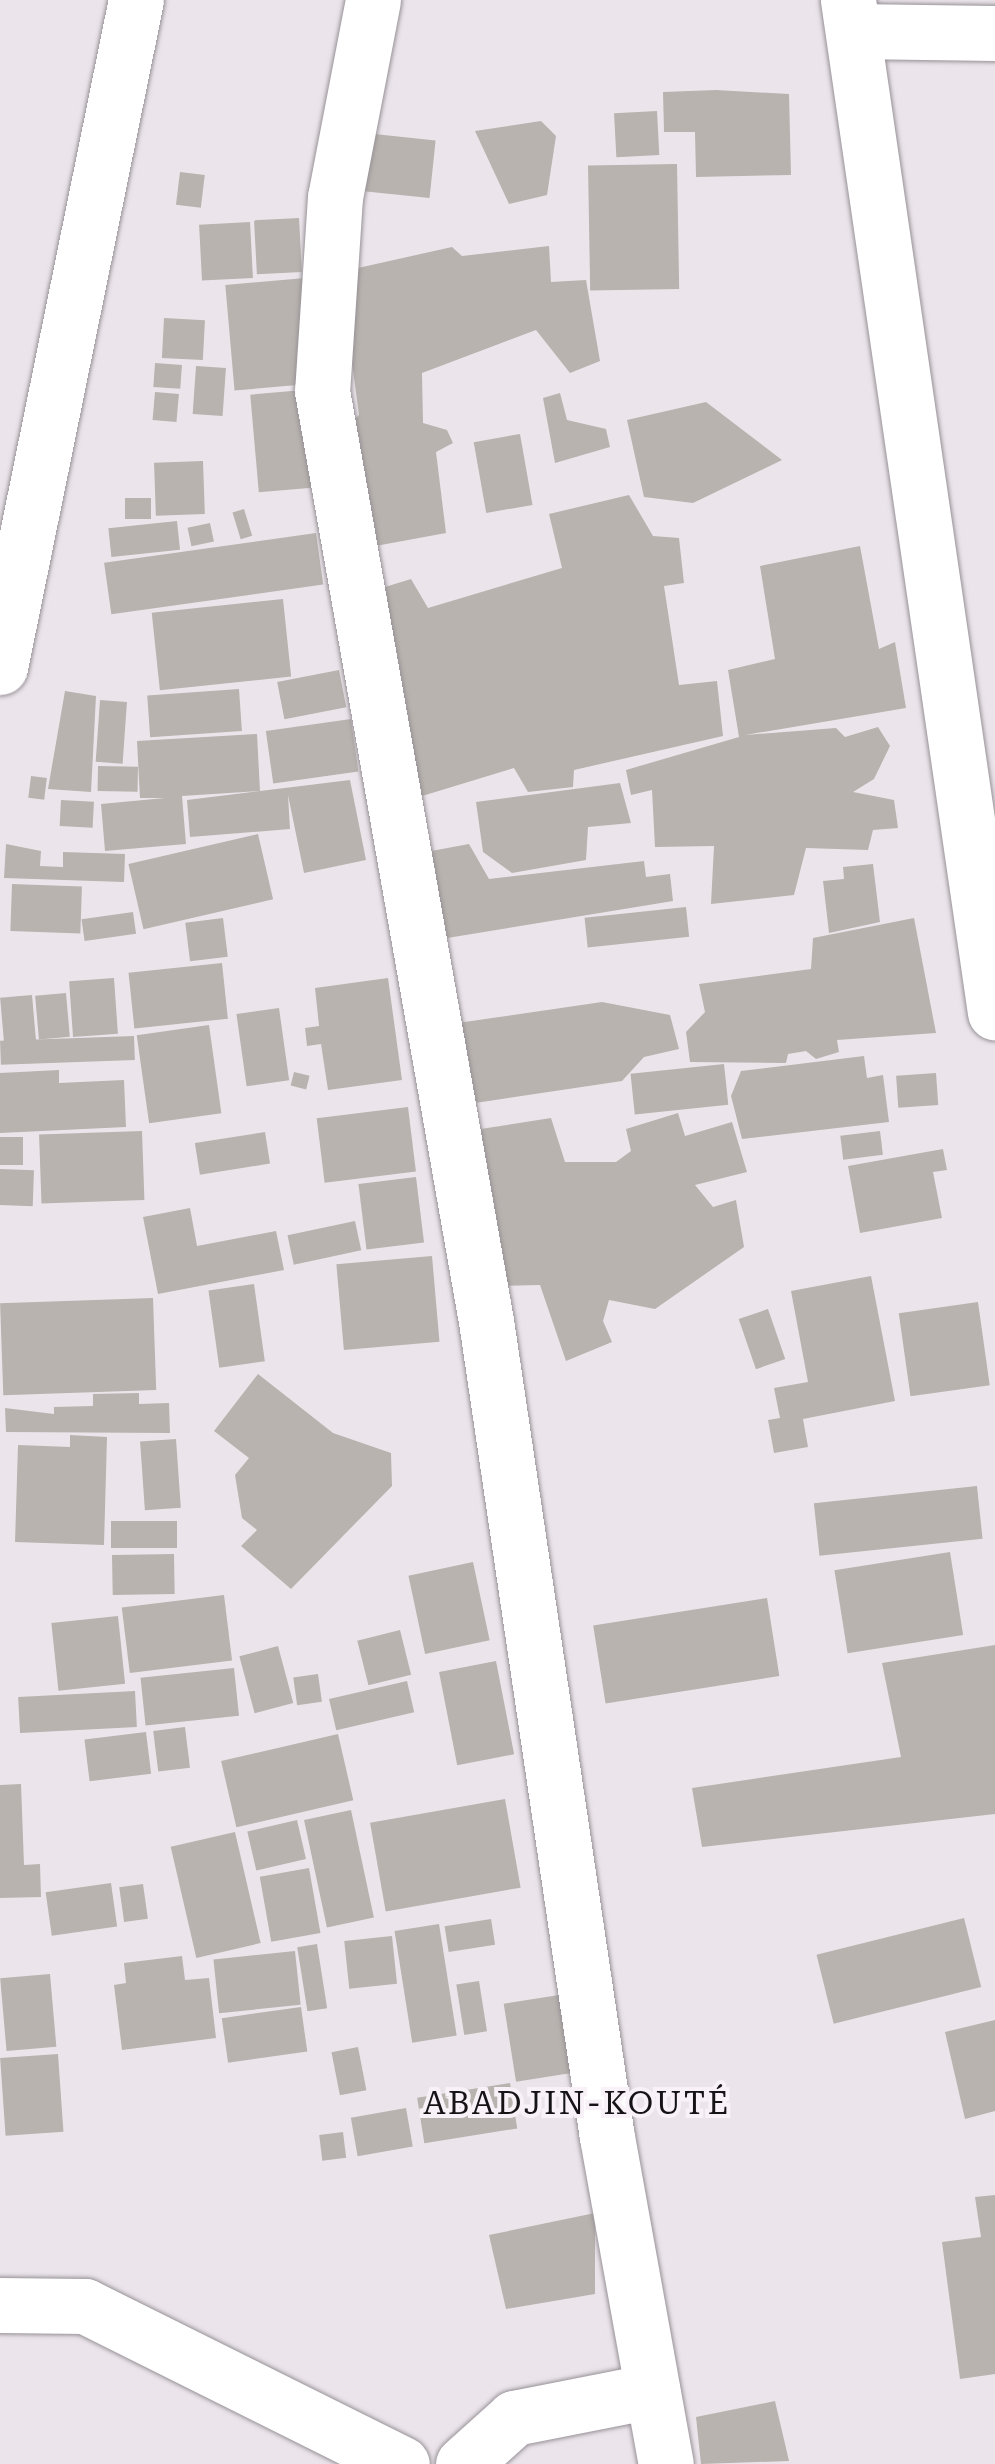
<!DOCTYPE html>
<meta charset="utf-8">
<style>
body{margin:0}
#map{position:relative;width:995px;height:2464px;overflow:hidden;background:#ebe5eb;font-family:"Roboto Serif",serif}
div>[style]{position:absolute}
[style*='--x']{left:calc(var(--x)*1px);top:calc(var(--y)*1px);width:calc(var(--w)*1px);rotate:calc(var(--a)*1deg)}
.building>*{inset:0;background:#b8b3ae;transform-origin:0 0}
.roads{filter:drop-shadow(0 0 2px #979297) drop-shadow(0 0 2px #979297)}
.minor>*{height:55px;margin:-27.5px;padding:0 27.5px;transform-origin:27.5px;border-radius:27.5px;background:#fff}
span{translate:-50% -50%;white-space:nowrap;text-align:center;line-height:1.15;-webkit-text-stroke:8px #f8f2f8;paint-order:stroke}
.quarter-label{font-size:32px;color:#151315;letter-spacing:2.5px}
</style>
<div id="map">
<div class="building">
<i style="clip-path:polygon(716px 90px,789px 94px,791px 175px,696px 177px,695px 132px,664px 132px,663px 92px)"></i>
<i style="left:657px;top:111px;width:44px;height:43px;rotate:87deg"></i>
<i style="clip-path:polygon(541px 121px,556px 136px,547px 195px,509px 204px,475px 131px)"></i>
<i style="left:365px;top:133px;width:71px;height:58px;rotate:6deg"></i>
<i style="left:677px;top:164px;width:125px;height:89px;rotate:89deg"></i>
<i style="left:180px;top:172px;width:25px;height:33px;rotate:7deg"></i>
<i style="left:299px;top:218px;width:54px;height:45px;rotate:87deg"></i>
<i style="left:250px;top:222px;width:56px;height:51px;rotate:87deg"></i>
<i style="clip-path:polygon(549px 246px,551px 282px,586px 280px,600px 361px,570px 373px,536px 330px,422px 373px,423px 423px,447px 430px,453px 443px,436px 452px,446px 533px,370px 547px,348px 425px,359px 415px,340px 272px,452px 247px,462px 256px)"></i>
<i style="left:305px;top:278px;width:106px;height:80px;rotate:85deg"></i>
<i style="left:164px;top:318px;width:41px;height:40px;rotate:3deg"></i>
<i style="left:155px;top:363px;width:27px;height:24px;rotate:4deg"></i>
<i style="left:196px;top:366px;width:30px;height:48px;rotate:4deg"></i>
<i style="left:315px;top:389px;width:98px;height:65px;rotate:85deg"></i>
<i style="left:155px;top:392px;width:24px;height:28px;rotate:5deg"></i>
<i style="clip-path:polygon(560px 393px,567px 420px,606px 429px,610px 447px,555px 463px,543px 398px)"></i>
<i style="clip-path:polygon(706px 402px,782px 460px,693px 503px,644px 497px,627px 420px)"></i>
<i style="left:520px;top:434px;width:72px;height:47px;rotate:80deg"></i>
<i style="left:203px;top:461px;width:53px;height:49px;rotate:88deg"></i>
<i style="clip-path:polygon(629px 495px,653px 536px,679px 538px,684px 583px,664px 586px,679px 685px,717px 681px,723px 736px,574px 770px,573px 787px,528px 792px,514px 768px,409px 800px,372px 591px,411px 579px,428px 608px,562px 568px,549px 514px)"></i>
<i style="left:151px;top:498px;width:21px;height:26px;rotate:90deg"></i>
<i style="left:244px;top:509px;width:28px;height:12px;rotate:73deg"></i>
<i style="left:177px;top:521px;width:29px;height:69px;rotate:84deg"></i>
<i style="left:210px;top:523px;width:19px;height:23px;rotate:78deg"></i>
<i style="left:316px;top:533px;width:52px;height:214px;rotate:82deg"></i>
<i style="clip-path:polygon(860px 546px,879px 649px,895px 642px,906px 708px,745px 735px,836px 728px,845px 737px,878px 727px,890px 746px,874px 779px,853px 792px,894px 800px,898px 828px,873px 830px,868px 850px,806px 848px,794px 895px,711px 904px,714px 846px,655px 847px,652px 790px,631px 795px,626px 770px,739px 737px,728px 670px,775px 659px,760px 566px)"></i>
<i style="left:283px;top:599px;width:78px;height:132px;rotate:84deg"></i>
<i style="left:339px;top:670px;width:38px;height:63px;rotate:79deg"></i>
<i style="left:239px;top:689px;width:42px;height:92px;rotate:86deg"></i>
<i style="clip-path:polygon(65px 691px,96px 696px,91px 792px,48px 789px)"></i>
<i style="left:100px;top:700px;width:27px;height:62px;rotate:4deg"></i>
<i style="left:351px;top:719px;width:53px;height:86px;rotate:82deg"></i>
<i style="clip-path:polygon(257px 734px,260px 791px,182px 796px,186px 844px,105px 851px,101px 804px,165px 798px,140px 798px,137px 741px)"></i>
<i style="left:98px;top:766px;width:40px;height:25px;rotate:1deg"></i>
<i style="left:31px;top:776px;width:16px;height:22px;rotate:7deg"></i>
<i style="clip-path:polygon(350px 780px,366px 860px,304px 873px,288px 795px,290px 829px,190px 837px,187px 800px)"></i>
<i style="clip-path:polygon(620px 783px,631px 823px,588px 827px,586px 860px,512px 873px,483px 852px,476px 802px)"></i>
<i style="left:61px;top:800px;width:33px;height:26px;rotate:3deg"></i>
<i style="left:258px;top:834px;width:67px;height:133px;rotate:77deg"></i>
<i style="clip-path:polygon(6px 844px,41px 851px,40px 866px,63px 867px,63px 852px,125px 854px,124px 882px,4px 878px)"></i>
<i style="clip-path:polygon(469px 844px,489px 879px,644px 861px,646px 877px,670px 874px,673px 901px,435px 940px,415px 854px)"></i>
<i style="clip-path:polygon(873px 864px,880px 922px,829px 933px,823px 881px,844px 879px,843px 867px)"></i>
<i style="left:12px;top:884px;width:70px;height:47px;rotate:2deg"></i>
<i style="left:686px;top:907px;width:30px;height:102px;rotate:84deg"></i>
<i style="left:133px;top:912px;width:22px;height:52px;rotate:82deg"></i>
<i style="left:223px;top:918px;width:39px;height:38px;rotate:83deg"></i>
<i style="clip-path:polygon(914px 918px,936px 1033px,837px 1040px,839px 1052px,816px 1059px,806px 1051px,788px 1054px,786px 1063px,690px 1062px,686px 1032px,705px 1012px,699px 984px,811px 969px,813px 938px)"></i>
<i style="left:222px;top:963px;width:56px;height:94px;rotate:84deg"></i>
<i style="left:114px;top:978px;width:56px;height:45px;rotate:86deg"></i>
<i style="clip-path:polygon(388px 978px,402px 1080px,328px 1090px,321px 1044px,307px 1046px,305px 1028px,319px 1026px,315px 988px)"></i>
<i style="left:66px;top:993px;width:44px;height:31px;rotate:85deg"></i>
<i style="left:32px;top:995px;width:46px;height:32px;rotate:85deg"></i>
<i style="clip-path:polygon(602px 1002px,670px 1015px,679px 1049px,644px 1057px,622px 1081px,462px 1105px,451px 1024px)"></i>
<i style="left:279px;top:1008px;width:73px;height:43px;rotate:82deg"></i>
<i style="left:209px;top:1025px;width:89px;height:73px;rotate:82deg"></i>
<i style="left:134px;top:1036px;width:24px;height:134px;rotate:88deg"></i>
<i style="clip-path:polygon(864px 1056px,867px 1078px,883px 1075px,889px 1122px,742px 1139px,731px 1096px,741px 1071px)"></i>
<i style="left:724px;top:1064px;width:41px;height:94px;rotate:84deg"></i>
<i style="clip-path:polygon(59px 1070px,59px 1083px,124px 1080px,126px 1127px,0 1133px,0 1073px)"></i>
<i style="left:294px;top:1072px;width:16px;height:14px;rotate:14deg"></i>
<i style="left:936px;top:1073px;width:32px;height:40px;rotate:86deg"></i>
<i style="left:408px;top:1107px;width:65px;height:92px;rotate:83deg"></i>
<i style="clip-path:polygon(678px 1113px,685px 1136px,732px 1122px,747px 1172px,695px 1185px,713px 1207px,736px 1200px,744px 1247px,655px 1309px,609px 1300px,603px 1321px,612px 1342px,566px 1361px,540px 1285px,491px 1286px,468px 1131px,551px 1118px,565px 1162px,616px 1162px,631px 1151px,626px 1129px)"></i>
<i style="left:142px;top:1131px;width:69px;height:103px;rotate:88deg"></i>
<i style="left:880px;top:1131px;width:24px;height:40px;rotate:83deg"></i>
<i style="left:265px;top:1132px;width:32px;height:71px;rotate:81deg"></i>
<i style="left:0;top:1137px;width:23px;height:28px"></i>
<i style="clip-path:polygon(943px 1149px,947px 1170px,933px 1172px,942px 1218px,860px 1233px,848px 1166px)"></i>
<i style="left:0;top:1169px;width:34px;height:36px;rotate:2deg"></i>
<i style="left:416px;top:1177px;width:66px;height:58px;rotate:83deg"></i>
<i style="clip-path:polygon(190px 1208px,197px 1246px,276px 1231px,284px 1270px,158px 1294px,143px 1217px)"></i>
<i style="left:355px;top:1221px;width:30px;height:69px;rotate:78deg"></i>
<i style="left:432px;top:1256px;width:86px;height:96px;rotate:85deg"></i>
<i style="clip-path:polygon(871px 1276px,895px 1401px,803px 1419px,808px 1447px,774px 1453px,768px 1420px,780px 1418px,774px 1388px,808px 1382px,791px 1291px)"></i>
<i style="left:254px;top:1284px;width:78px;height:46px;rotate:82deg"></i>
<i style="left:153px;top:1298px;width:92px;height:153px;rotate:88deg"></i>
<i style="left:978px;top:1302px;width:84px;height:80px;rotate:82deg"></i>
<i style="left:768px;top:1309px;width:53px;height:31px;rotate:71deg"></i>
<i style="clip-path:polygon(258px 1374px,333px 1433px,391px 1453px,392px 1486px,291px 1589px,241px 1546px,257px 1530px,242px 1518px,235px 1475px,249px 1458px,214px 1431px)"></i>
<i style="clip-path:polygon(139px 1393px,139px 1404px,169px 1403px,170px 1433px,6px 1432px,5px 1408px,54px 1414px,54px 1407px,93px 1406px,93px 1394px)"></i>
<i style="clip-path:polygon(70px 1435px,107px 1437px,104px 1545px,15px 1542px,18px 1445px,70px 1447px)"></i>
<i style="left:176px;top:1439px;width:69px;height:36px;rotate:86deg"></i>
<i style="left:977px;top:1486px;width:53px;height:164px;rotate:84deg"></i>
<i style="left:111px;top:1521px;width:66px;height:27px"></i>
<i style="left:950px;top:1552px;width:84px;height:117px;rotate:81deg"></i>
<i style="left:174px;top:1554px;width:40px;height:62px;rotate:89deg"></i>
<i style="left:473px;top:1562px;width:80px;height:66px;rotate:78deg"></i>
<i style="left:224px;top:1595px;width:66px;height:103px;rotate:83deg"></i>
<i style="left:767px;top:1598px;width:79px;height:176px;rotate:81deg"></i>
<i style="left:118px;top:1616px;width:68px;height:67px;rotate:84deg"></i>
<i style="left:400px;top:1630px;width:46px;height:44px;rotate:76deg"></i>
<i style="clip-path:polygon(995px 1645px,995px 1814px,702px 1847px,692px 1788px,901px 1757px,882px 1663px)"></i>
<i style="left:278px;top:1646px;width:59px;height:40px;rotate:75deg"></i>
<i style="left:496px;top:1661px;width:95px;height:58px;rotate:79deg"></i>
<i style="left:234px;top:1668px;width:48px;height:94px;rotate:84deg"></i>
<i style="left:318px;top:1674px;width:28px;height:25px;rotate:82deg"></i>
<i style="left:407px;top:1681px;width:32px;height:80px;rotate:77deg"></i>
<i style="left:135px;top:1691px;width:36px;height:117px;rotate:87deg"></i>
<i style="left:185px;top:1727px;width:41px;height:32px;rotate:83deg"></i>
<i style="left:146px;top:1732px;width:42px;height:62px;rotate:83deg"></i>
<i style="left:338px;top:1734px;width:68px;height:120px;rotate:77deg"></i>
<i style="clip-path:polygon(21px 1784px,24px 1865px,40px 1864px,41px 1897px,0 1898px,0 1785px)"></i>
<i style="left:505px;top:1799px;width:90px;height:137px;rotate:80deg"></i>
<i style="left:351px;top:1810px;width:110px;height:48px;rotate:78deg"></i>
<i style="left:297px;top:1820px;width:40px;height:51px;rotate:77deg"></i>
<i style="left:235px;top:1832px;width:114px;height:66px;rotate:77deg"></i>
<i style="left:309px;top:1868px;width:66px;height:50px;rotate:80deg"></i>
<i style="left:111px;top:1883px;width:44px;height:66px;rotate:82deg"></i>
<i style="left:143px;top:1884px;width:35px;height:24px;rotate:82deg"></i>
<i style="left:964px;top:1918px;width:71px;height:152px;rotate:76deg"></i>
<i style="left:491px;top:1919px;width:26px;height:47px;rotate:81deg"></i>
<i style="left:439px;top:1924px;width:113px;height:45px;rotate:81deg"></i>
<i style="left:392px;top:1936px;width:48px;height:48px;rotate:84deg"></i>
<i style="left:317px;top:1944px;width:65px;height:20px;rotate:81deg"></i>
<i style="left:295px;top:1951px;width:54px;height:82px;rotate:84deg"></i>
<i style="clip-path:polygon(182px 1956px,185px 1980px,209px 1978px,216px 2038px,122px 2050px,114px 1985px,126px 1983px,124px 1963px)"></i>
<i style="left:50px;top:1974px;width:73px;height:50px;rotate:85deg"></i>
<i style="left:479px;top:1981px;width:51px;height:23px;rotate:81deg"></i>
<i style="left:559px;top:1995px;width:79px;height:56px;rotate:81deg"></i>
<i style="left:301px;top:2007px;width:45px;height:80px;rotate:82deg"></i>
<i style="clip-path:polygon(995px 2020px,995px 2111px,965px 2119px,945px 2032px)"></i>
<i style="left:358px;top:2047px;width:44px;height:27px;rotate:79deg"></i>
<i style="left:58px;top:2054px;width:78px;height:58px;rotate:86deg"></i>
<i style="left:510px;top:2083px;width:46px;height:94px;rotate:81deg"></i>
<i style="left:406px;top:2108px;width:39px;height:56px;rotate:80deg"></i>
<i style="left:343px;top:2132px;width:26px;height:24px;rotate:83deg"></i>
<i style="clip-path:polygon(995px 2195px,995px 2374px,960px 2379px,942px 2242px,981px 2237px,975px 2197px)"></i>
<i style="clip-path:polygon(595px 2213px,595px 2294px,506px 2309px,489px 2235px)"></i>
<i style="clip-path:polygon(775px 2401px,789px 2461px,701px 2464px,696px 2417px)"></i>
</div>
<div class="roads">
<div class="minor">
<i style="--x:373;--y:0;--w:201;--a:100.9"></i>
<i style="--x:335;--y:197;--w:194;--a:93.8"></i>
<i style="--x:322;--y:391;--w:944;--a:80"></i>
<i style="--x:486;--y:1321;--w:825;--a:81.57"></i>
<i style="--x:607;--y:2137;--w:332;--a:79.8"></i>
<i style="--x:848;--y:0;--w:1023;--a:81.74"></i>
<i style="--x:853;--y:31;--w:142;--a:0.8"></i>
<i style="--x:0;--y:667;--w:681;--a:-78.48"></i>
<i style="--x:0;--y:2305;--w:85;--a:0.7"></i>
<i style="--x:85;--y:2306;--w:354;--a:26.5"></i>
<i style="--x:463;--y:2464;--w:69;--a:-42"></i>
<i style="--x:514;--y:2418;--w:141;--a:-11.1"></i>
</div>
</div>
<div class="quarter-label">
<span style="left:577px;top:2103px">ABADJIN-KOUTÉ</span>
</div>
</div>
